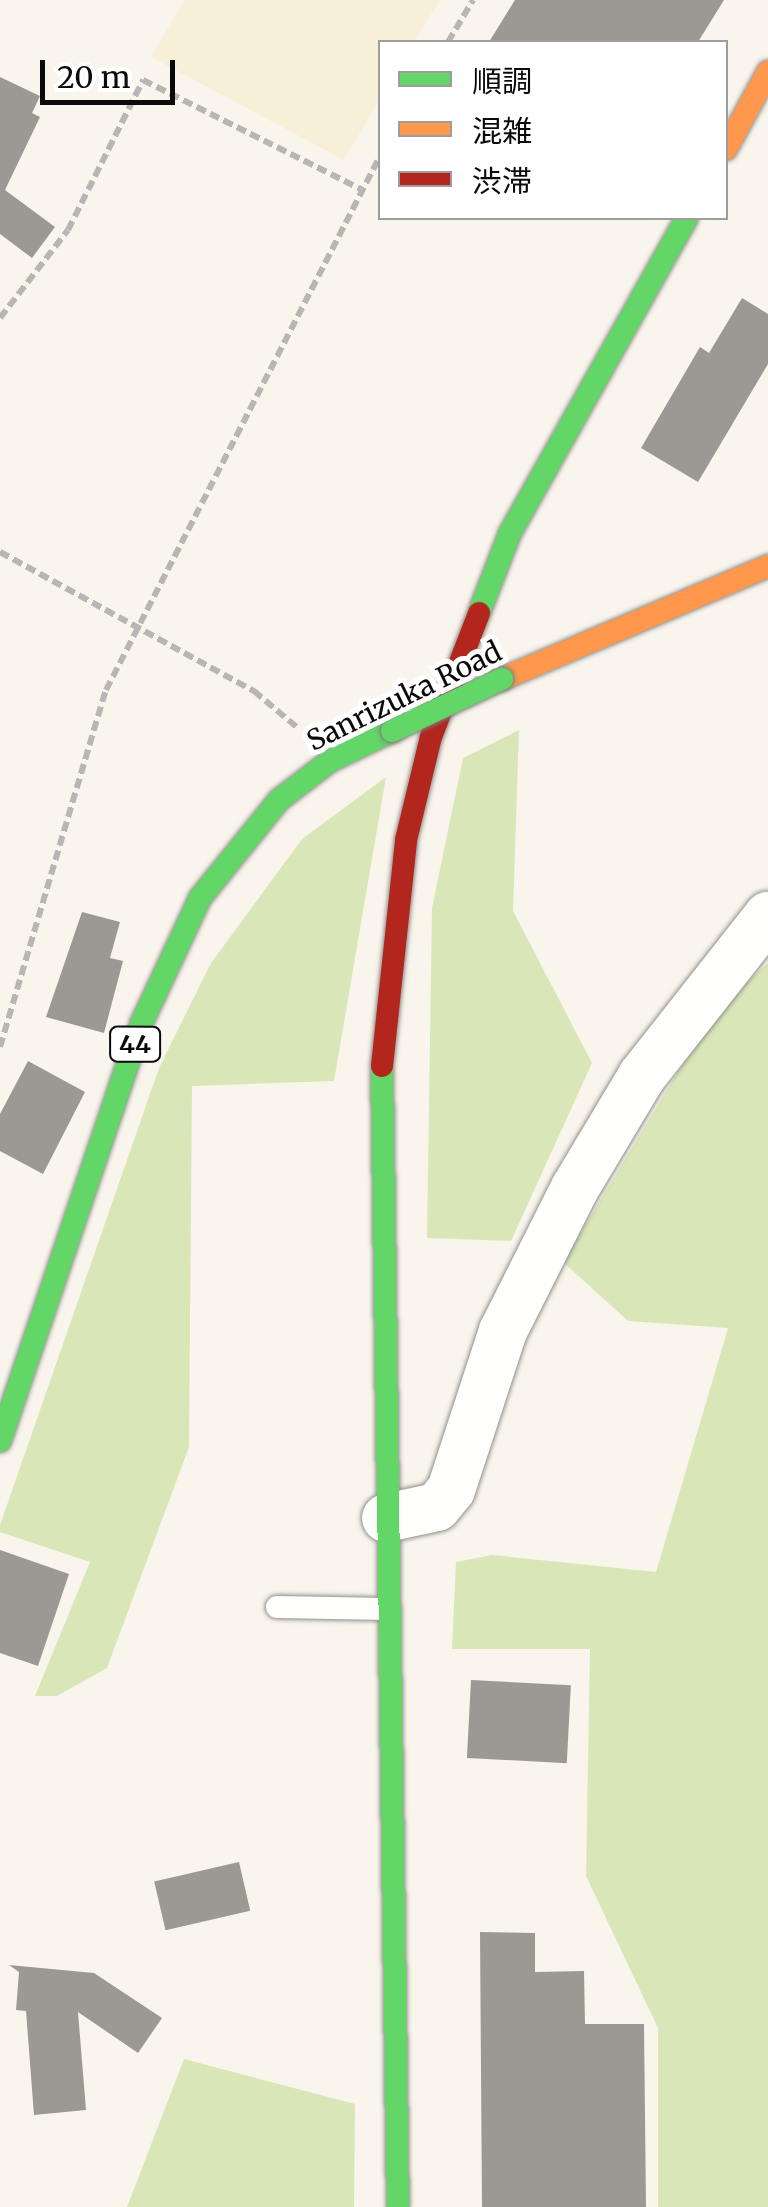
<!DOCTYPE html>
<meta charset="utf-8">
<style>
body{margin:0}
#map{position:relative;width:768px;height:2207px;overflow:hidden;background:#f9f5ed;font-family:Merriweather,"Noto Sans JP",serif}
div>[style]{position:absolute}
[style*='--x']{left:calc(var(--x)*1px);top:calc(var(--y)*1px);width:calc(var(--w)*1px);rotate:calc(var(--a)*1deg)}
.farmland>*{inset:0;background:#f7efd8}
.forest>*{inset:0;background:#d9e7b8}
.building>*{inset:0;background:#9c9893;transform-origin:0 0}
.path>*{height:6px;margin-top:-3px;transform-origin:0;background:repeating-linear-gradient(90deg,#b7b6b5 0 10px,transparent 0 15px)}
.roads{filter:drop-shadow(0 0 2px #92908c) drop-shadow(0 0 2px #92908c)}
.lane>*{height:22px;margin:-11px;padding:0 11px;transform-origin:11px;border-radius:11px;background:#fefefc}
.street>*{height:48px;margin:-24px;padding:0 24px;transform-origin:24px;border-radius:24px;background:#fefefc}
.fast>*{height:22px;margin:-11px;padding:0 11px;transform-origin:11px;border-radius:11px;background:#63d668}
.slow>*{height:22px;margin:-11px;padding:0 11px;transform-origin:11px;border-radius:11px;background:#ff974d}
.jam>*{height:22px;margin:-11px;padding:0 11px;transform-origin:11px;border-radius:11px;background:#b3261e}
.bridges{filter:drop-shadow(0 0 2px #7f7d7a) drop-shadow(0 0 2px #7f7d7a)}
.fast-bridge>*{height:22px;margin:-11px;padding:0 11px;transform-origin:11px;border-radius:11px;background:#63d668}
span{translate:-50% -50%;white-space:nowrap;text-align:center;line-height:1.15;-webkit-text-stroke:10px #fff;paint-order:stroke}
.shield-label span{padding:2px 8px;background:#fff;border:2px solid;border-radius:8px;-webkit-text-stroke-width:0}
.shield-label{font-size:25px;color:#0a0a0a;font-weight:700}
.street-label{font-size:28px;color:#0a0a0a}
.legend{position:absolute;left:378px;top:40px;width:350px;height:180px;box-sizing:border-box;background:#fff;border:2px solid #9d9d9d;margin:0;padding:12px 18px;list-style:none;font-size:30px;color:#0a0a0a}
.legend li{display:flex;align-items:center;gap:20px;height:50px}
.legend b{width:50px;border:2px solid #9d9d9d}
.scale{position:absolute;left:40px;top:60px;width:135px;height:45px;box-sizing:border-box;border:5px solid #0a0a0a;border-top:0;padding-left:12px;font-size:30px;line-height:35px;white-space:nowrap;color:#0a0a0a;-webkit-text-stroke:8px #fff;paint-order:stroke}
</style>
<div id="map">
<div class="farmland">
<i style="clip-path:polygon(184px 0,440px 0,414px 42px,380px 42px,380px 99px,344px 160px,151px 57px)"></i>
</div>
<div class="forest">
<i style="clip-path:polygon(519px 730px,513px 911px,592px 1063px,511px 1241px,427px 1238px,432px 908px,463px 758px)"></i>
<i style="clip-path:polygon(386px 777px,334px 1081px,192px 1086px,189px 1447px,107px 1668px,57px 1696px,35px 1696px,90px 1562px,0 1532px,0 1525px,159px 1068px,211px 963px,302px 839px)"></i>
<i style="clip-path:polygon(768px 963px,768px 2207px,658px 2207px,658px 2028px,586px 1876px,590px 1649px,452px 1649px,456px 1562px,492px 1555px,656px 1572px,728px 1328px,628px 1321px,563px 1262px,713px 1014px)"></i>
<i style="clip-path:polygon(184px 2059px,355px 2104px,354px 2207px,127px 2207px)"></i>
</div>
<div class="building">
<i style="clip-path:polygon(515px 0,724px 0,698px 42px,489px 42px)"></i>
<i style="clip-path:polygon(0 77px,40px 96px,32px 113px,40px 117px,5px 190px,55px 227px,32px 258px,0 234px)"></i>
<i style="clip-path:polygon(742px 298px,768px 314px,768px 364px,698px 482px,641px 448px,700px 347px,709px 353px)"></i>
<i style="clip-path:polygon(82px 912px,120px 922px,110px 958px,123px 961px,104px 1033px,46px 1017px)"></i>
<i style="clip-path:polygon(28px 1061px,85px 1092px,43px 1174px,0 1151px,0 1114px)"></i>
<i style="clip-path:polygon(0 1550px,69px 1574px,38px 1666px,0 1653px)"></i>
<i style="left:471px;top:1680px;width:100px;height:78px;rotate:3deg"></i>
<i style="left:239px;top:1862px;width:50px;height:87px;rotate:77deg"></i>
<i style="clip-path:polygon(480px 1932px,535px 1933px,535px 1972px,584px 1971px,585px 2024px,644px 2024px,646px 2207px,482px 2207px)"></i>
<i style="clip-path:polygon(9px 1965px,94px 1973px,162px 2018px,138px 2053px,78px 2012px,86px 2110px,34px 2115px,26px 2011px,16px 2010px,19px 1972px)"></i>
</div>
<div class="path">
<i style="--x:448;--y:42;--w:49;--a:-59.2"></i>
<i style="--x:0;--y:318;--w:111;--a:-52.3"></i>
<i style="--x:68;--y:230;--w:168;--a:-63.4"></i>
<i style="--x:143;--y:80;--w:244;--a:26.6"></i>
<i style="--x:0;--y:552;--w:290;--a:28.7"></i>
<i style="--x:254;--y:691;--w:57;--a:40.1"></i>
<i style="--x:0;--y:1047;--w:372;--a:-73.5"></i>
<i style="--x:106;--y:690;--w:600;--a:-62.84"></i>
</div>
<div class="roads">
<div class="lane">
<i style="--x:277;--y:1607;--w:111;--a:1"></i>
</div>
<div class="street">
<i style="--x:386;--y:1518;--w:52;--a:-12.2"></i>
<i style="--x:437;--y:1507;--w:22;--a:-51"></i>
<i style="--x:451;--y:1490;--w:167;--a:-71.9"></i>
<i style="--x:503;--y:1331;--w:160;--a:-63.3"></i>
<i style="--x:575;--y:1188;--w:131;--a:-59.1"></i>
<i style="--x:642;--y:1076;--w:204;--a:-51.8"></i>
</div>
<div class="fast">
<i style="--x:479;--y:613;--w:86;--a:-68.8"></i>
<i style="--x:510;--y:533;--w:361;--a:-60.7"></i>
<i style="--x:382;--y:1066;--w:1141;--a:89.2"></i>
<i style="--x:0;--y:1441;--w:442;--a:-71.3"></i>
<i style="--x:142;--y:1022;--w:137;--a:-64.9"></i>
<i style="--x:200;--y:898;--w:126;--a:-51.1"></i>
<i style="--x:279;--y:800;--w:64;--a:-37.4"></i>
<i style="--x:330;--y:761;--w:69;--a:-25.8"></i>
</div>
<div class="slow">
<i style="--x:726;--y:149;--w:88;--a:-61.4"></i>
<i style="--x:502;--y:679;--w:289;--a:-23"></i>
</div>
<div class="jam">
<i style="--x:382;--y:1066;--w:227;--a:-83.9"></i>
<i style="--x:406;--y:840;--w:106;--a:-76.4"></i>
<i style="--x:431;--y:737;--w:133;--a:-68.8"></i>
</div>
</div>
<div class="bridges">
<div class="fast-bridge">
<i style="--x:392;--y:731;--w:122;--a:-25.3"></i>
</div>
</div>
<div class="shield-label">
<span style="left:135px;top:1044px">44</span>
</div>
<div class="street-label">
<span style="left:404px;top:696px;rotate:-26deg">Sanrizuka Road</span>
</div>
<ul class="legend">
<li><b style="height:12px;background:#63d668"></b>順調</li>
<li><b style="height:12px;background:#ff974d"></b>混雑</li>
<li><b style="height:12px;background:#b3261e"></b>渋滞</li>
</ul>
<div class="scale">20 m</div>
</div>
